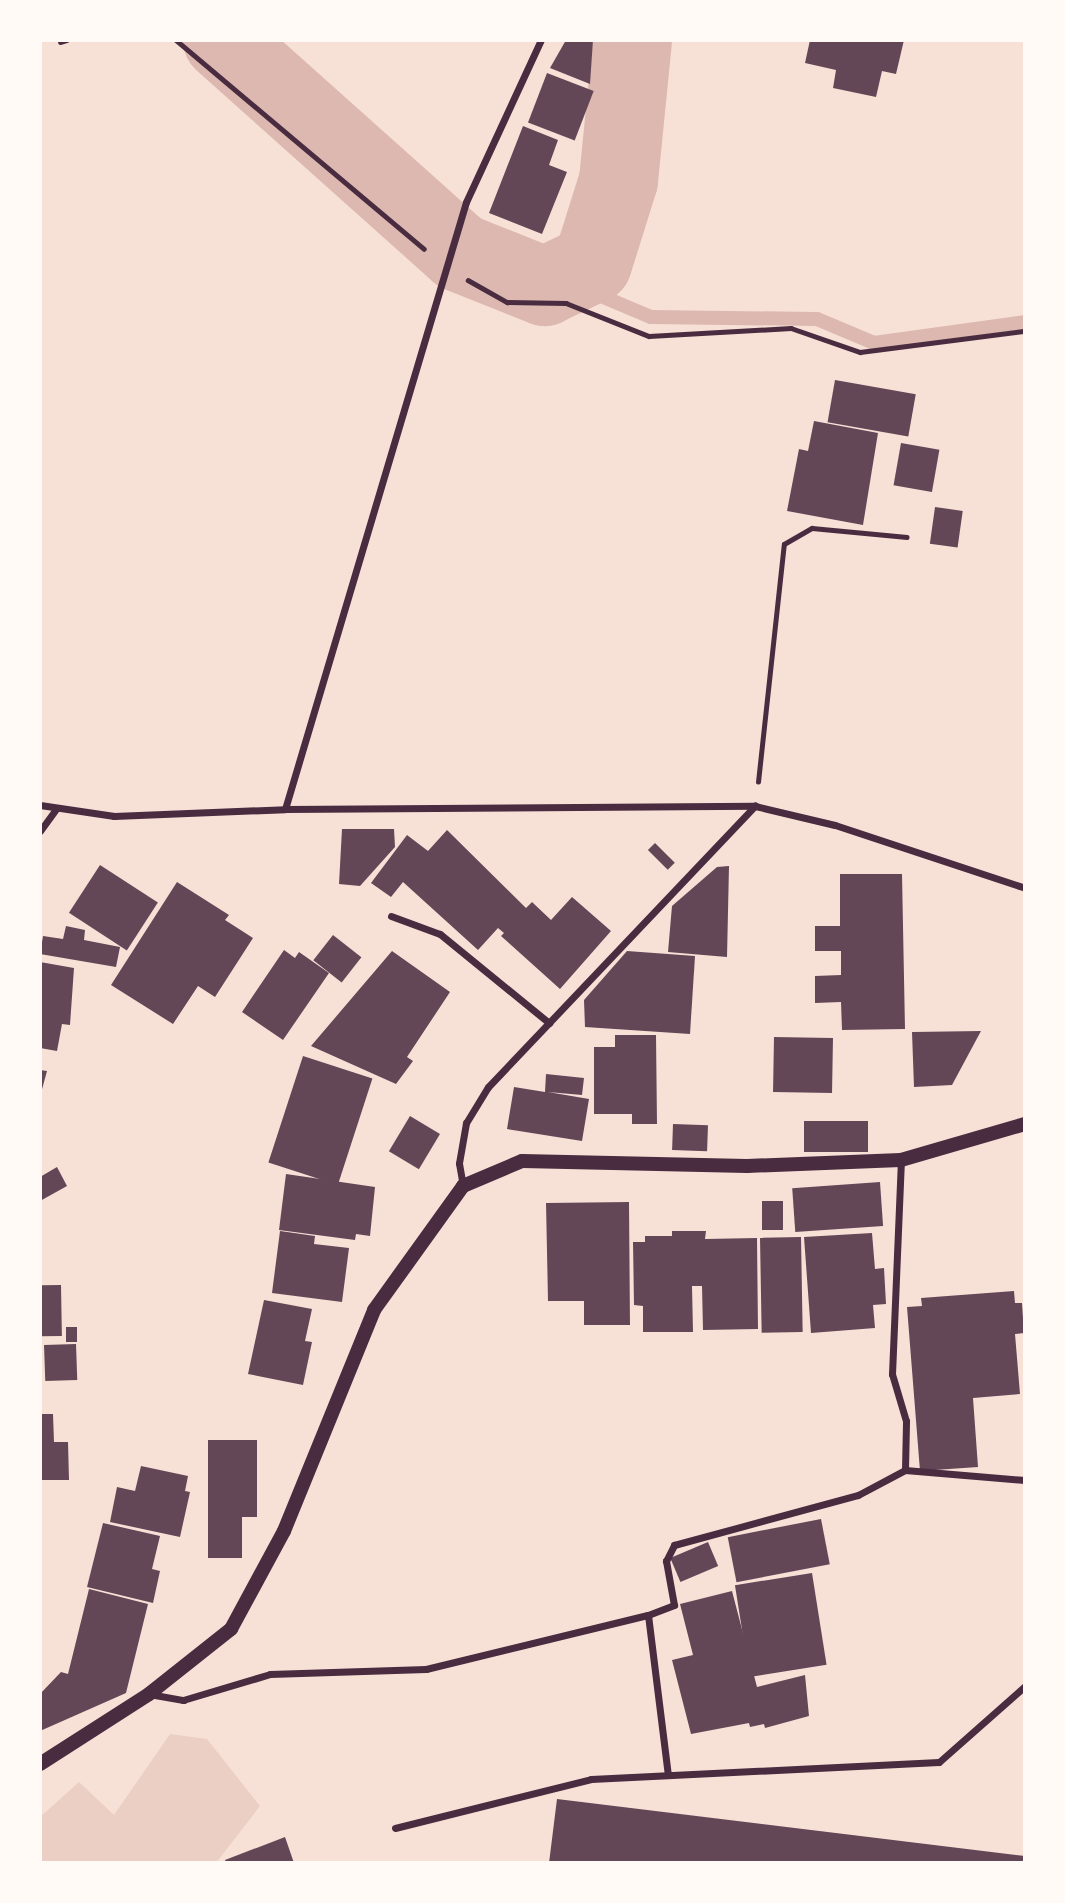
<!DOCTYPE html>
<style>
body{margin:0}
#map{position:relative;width:1065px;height:1903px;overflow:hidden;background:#f7e1d7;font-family:Lora,serif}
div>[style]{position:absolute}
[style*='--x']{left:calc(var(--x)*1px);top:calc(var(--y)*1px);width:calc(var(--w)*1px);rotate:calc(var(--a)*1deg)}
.green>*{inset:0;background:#ebcfc5}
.stream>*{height:14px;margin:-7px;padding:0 7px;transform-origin:7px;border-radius:7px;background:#dcb8b0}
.river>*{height:79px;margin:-39.5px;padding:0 39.5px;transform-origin:39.5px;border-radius:39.5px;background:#dcb8b0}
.building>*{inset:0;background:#644757;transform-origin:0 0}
.path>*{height:4.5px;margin:-2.25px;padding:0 2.25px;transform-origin:2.25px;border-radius:2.25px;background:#4a2c40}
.minor>*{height:7px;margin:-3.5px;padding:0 3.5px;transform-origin:3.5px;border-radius:3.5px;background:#4a2c40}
.secondary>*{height:14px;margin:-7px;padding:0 7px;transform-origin:7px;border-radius:7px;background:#4a2c40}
span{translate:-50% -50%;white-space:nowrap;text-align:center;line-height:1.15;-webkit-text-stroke:7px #fffaf5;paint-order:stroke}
.frame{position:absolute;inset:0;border:42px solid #fffaf5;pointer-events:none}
</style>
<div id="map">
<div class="green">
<i style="clip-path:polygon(170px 1734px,207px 1739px,260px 1806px,216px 1863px,40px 1863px,40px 1817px,79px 1782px,114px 1815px)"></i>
</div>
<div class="stream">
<i style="--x:544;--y:286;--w:58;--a:10"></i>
<i style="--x:601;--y:296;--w:54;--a:22.8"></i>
<i style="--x:651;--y:317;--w:166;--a:0.7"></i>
<i style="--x:817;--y:319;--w:62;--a:22.8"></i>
<i style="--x:874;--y:343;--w:152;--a:-7.9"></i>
</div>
<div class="river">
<i style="--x:222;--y:40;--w:318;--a:41.8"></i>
<i style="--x:459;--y:252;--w:92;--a:21.8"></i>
<i style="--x:544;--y:286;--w:53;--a:-25.6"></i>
<i style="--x:592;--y:263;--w:87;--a:-72.6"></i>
<i style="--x:618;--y:180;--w:141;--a:-84.3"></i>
</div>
<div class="building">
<i style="clip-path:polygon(566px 40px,593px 40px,590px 84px,550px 68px)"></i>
<i style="clip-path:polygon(810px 40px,904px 40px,896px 74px,882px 71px,876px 97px,833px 88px,836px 70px,805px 63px)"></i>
<i style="left:547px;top:73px;width:50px;height:53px;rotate:21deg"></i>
<i style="clip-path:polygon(523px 126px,558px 140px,549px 165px,567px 172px,542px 234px,489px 213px)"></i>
<i style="left:835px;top:380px;width:82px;height:43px;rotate:10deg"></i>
<i style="clip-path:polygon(814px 421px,878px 433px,863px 525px,787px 511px,799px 449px,808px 451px)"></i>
<i style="left:901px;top:443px;width:39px;height:43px;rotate:10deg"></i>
<i style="left:935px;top:507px;width:28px;height:37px;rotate:8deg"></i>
<i style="clip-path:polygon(342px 829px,394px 829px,395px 847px,360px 886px,339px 884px)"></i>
<i style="clip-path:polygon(447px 830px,526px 908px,532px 902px,551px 920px,572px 897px,611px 931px,560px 989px,501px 936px,504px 933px,498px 928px,478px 950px,403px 882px,391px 897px,371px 883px,407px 835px,428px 851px)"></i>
<i style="left:655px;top:843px;width:28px;height:10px;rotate:45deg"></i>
<i style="left:100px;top:865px;width:69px;height:57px;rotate:33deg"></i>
<i style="clip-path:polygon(729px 866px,727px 957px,668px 952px,672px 906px,717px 867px)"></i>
<i style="clip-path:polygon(840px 874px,902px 874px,905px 1029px,842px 1030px,841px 1002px,815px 1003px,815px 976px,841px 975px,841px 951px,815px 951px,815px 926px,840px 926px)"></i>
<i style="clip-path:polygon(177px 882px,229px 915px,225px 920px,253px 938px,215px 997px,198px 986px,173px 1024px,111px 985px)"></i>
<i style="clip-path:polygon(66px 926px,85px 930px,84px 940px,120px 947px,116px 967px,40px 954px,43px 936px,63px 939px)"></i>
<i style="left:333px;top:935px;width:36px;height:32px;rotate:38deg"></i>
<i style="clip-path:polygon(284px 950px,295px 958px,299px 952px,329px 973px,283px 1040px,242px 1012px)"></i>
<i style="clip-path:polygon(392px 951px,450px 992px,407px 1057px,413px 1061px,396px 1084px,311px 1046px)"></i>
<i style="clip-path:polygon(627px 951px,695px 956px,690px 1034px,585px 1027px,584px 1000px)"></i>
<i style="clip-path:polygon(40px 962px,74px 968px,70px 1025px,62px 1024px,57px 1051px,40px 1048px)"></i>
<i style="clip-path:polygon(981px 1031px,952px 1085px,914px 1087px,912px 1032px)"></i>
<i style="clip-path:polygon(615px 1035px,656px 1035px,657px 1124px,632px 1124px,632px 1114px,594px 1114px,594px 1047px,615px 1047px)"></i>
<i style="left:774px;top:1037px;width:59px;height:55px;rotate:1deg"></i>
<i style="left:303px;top:1056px;width:73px;height:112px;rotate:18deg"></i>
<i style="clip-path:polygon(40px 1070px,47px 1071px,41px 1093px,40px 1093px)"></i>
<i style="clip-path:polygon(546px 1074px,584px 1078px,582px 1095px,548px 1092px,589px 1099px,582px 1141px,507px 1129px,514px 1087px,545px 1092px)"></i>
<i style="left:410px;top:1116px;width:35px;height:41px;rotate:31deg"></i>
<i style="left:804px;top:1121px;width:64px;height:31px"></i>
<i style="left:673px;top:1124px;width:35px;height:26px;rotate:2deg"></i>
<i style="clip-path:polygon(57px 1167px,67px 1186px,40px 1201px,40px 1177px)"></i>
<i style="clip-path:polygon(286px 1174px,375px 1187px,370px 1236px,356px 1234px,355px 1240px,279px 1230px)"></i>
<i style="left:880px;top:1182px;width:44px;height:88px;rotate:86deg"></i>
<i style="left:762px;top:1201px;width:21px;height:29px"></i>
<i style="clip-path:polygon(629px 1202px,630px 1325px,584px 1325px,584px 1301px,548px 1301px,546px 1203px)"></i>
<i style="clip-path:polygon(280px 1231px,315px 1236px,314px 1244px,349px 1248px,342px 1302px,272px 1293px)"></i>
<i style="clip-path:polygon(672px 1231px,706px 1231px,705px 1239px,757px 1238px,758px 1329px,703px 1330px,702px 1286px,692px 1286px,693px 1332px,643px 1332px,643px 1306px,634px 1305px,633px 1242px,645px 1242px,645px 1236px,672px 1236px)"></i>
<i style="clip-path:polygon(872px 1233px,875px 1269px,884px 1268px,886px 1304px,873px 1305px,875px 1328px,811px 1333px,804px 1237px)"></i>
<i style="left:801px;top:1237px;width:95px;height:41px;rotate:89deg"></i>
<i style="left:61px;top:1285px;width:51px;height:21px;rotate:89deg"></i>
<i style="clip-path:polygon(1014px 1291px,1015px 1303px,1022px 1303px,1024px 1333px,1015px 1334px,1020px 1394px,973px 1398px,978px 1467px,920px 1471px,907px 1307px,922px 1306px,921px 1298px)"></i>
<i style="clip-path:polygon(264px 1300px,312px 1309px,305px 1341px,312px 1342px,303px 1385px,248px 1374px)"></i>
<i style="left:66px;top:1327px;width:11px;height:15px"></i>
<i style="left:76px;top:1344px;width:36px;height:32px;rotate:88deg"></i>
<i style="clip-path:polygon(40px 1414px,53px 1414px,54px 1442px,68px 1442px,69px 1480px,40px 1480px)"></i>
<i style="clip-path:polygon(208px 1440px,257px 1440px,257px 1517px,242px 1517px,242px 1558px,208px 1558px)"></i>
<i style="clip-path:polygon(141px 1466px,188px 1476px,185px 1491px,190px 1492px,180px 1537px,110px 1522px,117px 1487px,135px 1491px)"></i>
<i style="left:821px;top:1519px;width:46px;height:95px;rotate:79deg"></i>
<i style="clip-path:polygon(103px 1523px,160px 1536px,152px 1569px,160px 1571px,153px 1603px,87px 1587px)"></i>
<i style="left:708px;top:1542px;width:26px;height:41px;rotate:67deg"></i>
<i style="left:812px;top:1573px;width:93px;height:78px;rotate:81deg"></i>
<i style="clip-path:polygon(89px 1589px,148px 1604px,126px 1693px,40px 1731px,40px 1694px,61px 1672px,68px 1674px)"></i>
<i style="clip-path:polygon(732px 1591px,757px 1687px,805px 1675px,809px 1716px,765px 1728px,764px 1724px,750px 1727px,749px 1723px,691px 1734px,672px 1660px,693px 1655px,680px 1604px)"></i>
<i style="clip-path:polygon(557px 1799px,1025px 1856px,1025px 1863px,549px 1863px)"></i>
<i style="clip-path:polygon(285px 1837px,294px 1863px,226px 1863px,225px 1860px)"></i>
</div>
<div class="path">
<i style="--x:176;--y:40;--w:324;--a:40.1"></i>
<i style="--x:60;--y:42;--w:7;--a:-16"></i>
<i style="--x:468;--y:280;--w:45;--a:29.4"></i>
<i style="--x:507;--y:302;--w:59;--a:1"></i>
<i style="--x:566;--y:303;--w:89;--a:21.7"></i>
<i style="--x:649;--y:336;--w:142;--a:-3.2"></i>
<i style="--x:791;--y:328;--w:73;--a:19.2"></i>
<i style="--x:860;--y:352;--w:166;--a:-7.3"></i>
<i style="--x:758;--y:782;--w:239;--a:-83.8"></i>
<i style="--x:784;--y:544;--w:32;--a:-30"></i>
<i style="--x:812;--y:528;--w:95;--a:5.4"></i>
</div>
<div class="minor">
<i style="--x:40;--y:805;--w:75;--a:8.5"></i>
<i style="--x:114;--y:816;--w:171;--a:-2.3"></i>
<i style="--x:285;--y:809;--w:470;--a:-0.4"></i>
<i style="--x:755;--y:806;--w:82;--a:13.4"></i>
<i style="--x:835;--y:825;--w:200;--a:18.3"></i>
<i style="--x:285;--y:809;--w:633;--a:-73.4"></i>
<i style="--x:466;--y:202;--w:179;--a:-65.2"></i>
<i style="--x:40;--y:831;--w:26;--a:-54"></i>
<i style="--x:391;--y:916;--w:52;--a:20.2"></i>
<i style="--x:440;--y:934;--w:141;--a:39.2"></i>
<i style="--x:463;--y:1186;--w:23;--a:-100"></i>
<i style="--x:459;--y:1163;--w:41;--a:-80.1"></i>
<i style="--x:466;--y:1123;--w:42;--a:-58.6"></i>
<i style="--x:488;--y:1087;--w:388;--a:-46.5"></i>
<i style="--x:905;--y:1470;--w:120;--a:4.8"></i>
<i style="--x:648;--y:1615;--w:28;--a:-21"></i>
<i style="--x:674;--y:1605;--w:45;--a:-100.3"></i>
<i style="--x:666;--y:1561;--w:18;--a:-63"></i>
<i style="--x:674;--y:1545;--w:191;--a:-15.2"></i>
<i style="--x:858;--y:1495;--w:53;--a:-28"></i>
<i style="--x:905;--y:1470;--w:49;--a:-88.8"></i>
<i style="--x:906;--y:1421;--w:49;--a:-106.6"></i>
<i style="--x:892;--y:1374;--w:214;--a:-87.6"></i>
<i style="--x:149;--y:1694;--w:35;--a:10"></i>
<i style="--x:183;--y:1700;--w:91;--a:-16.6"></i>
<i style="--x:270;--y:1674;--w:156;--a:-1.8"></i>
<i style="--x:426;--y:1669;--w:228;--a:-13.7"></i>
<i style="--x:648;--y:1615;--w:161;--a:82.9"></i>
<i style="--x:395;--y:1828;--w:202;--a:-14"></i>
<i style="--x:591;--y:1779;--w:348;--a:-2.8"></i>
<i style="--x:939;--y:1762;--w:115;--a:-41.5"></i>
</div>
<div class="secondary">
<i style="--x:40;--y:1764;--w:130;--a:-32.7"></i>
<i style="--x:149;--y:1694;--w:105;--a:-38.4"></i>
<i style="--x:231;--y:1629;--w:111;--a:-61.6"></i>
<i style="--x:284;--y:1531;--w:239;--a:-67.8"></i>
<i style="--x:374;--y:1310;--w:153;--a:-54.3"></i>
<i style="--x:463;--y:1186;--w:64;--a:-23"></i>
<i style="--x:522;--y:1161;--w:225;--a:1.3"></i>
<i style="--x:747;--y:1166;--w:154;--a:-2.2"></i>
<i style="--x:901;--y:1160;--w:129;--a:-16.2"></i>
</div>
<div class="frame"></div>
</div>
